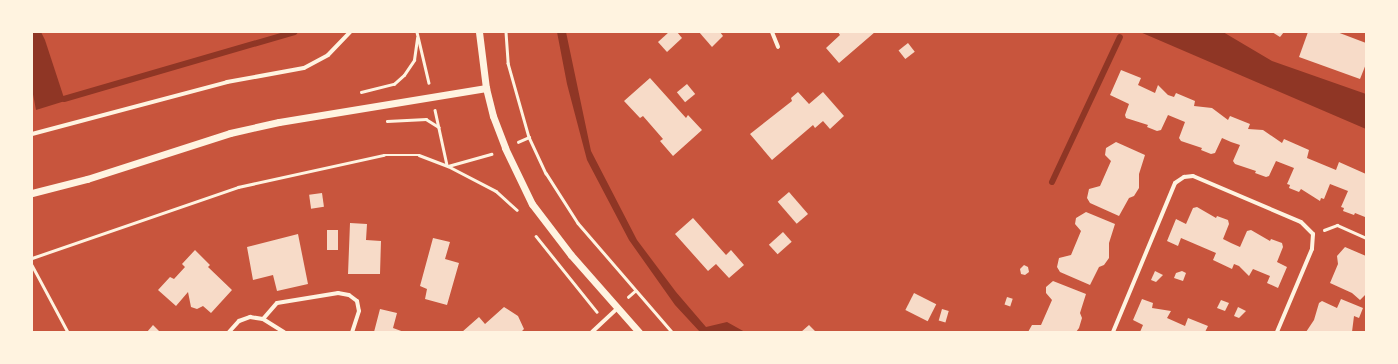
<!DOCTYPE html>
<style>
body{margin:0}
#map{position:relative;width:1398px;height:364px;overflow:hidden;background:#c8553d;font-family:"IBM Plex Sans",sans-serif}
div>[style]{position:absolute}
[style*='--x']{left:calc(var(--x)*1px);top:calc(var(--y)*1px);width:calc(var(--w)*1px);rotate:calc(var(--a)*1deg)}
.water>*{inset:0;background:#8f3625}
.stream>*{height:6px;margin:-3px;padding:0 3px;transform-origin:3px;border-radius:3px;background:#8f3625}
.building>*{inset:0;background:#f7dbc8;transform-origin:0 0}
.path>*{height:2.5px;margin:-1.25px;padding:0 1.25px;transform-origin:1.25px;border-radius:1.25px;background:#fff3e0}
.minor>*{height:4px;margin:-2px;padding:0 2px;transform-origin:2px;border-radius:2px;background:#fff3e0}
.tertiary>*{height:7px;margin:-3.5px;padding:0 3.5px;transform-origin:3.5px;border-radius:3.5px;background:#fff3e0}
span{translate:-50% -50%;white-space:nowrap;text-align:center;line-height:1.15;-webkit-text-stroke:3px #fff3e0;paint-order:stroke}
.frame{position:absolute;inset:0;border:33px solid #fff3e0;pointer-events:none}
</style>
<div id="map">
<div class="water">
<i style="clip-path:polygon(32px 32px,41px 32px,45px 40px,65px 101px,36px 110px,32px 89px)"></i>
<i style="clip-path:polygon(557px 32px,566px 32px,591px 151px,637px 240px,676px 292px,706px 327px,727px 322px,745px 332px,700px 332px,675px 305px,629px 240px,587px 160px,567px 84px)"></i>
<i style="clip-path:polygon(1140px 32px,1223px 32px,1272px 61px,1366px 94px,1366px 129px)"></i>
</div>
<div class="stream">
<i style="--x:64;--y:99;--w:240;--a:-16.2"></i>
<i style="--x:1052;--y:182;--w:160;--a:-64.9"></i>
</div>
<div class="building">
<i style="clip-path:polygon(669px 32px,677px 32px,682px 38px,667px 52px,658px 42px)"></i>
<i style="clip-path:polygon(699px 32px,720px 32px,723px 36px,712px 47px)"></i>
<i style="clip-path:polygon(838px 32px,875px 32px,839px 63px,826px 48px,840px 35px)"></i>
<i style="clip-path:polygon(1272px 32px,1284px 32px,1280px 37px)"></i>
<i style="clip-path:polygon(1308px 32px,1337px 32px,1366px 43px,1366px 64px,1360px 79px,1299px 57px)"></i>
<i style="left:908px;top:43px;width:11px;height:12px;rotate:52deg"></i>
<i style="clip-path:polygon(1121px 70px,1141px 78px,1138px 85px,1155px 93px,1158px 85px,1168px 95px,1174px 97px,1176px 93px,1195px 101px,1194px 106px,1212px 108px,1228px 120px,1230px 116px,1250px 124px,1248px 129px,1263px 130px,1282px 143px,1284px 139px,1309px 150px,1307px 158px,1336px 170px,1339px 162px,1366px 174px,1366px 220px,1365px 217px,1355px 213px,1354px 215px,1343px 211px,1344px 208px,1341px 207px,1348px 191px,1330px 184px,1324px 199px,1321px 198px,1320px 201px,1301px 189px,1299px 192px,1289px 188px,1290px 185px,1287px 184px,1294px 168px,1276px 161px,1269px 176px,1266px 177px,1255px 173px,1256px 171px,1235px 164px,1233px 161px,1240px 145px,1231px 142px,1222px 138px,1215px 153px,1211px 154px,1201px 150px,1202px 148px,1181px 141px,1179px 138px,1185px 122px,1168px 115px,1161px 130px,1157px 131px,1147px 127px,1148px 125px,1126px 118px,1125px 115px,1129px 104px,1110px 95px)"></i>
<i style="clip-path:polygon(650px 78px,686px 118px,688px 115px,702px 130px,673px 156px,660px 141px,663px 139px,643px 116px,640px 118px,624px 101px)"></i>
<i style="left:687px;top:84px;width:13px;height:13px;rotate:51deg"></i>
<i style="clip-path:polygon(798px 92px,809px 104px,823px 92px,844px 116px,830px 129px,823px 121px,815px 128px,813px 125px,772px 160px,750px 134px,792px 101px,791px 98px)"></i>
<i style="clip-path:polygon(1116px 142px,1145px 155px,1139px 174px,1139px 188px,1134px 196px,1129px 198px,1119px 216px,1090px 203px,1087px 198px,1089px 189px,1100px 186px,1111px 161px,1105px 155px,1106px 148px)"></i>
<i style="left:789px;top:192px;width:29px;height:15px;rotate:49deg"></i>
<i style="left:322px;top:193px;width:14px;height:13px;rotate:82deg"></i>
<i style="clip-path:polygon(1197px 207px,1216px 218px,1217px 216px,1228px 220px,1229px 224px,1223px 239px,1231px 243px,1240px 247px,1247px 231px,1251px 230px,1270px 241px,1271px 239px,1282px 243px,1283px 247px,1277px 262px,1287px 267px,1278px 288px,1267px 283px,1270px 276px,1253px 269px,1249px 276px,1239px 266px,1234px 264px,1232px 269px,1213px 260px,1216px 253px,1181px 238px,1178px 246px,1167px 241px,1176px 219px,1186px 224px,1193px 208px)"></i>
<i style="clip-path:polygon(1086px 212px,1115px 224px,1109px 243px,1109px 258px,1104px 265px,1099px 267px,1090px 285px,1060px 272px,1057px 267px,1059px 258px,1071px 255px,1081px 231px,1075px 224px,1076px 218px)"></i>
<i style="clip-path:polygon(693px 218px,726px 255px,731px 250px,744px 265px,729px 278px,716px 264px,708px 271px,675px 234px)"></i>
<i style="clip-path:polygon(350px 223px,367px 224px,366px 240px,381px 241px,380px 274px,348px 274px)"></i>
<i style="left:327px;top:230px;width:11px;height:20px"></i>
<i style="left:783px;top:232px;width:13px;height:19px;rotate:48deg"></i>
<i style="clip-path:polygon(298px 234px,308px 284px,277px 291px,273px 275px,253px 280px,247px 247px)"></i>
<i style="clip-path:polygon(433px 238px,450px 242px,445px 259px,459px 263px,447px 305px,425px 299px,427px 289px,420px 286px)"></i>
<i style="clip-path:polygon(1345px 247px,1366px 256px,1366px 294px,1360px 300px,1352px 293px,1330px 283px,1338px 264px,1337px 256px)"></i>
<i style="clip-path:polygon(195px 250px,210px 265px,208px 267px,232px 290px,211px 313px,203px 306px,197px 309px,191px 307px,188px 292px,176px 306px,158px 290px,170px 277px,174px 279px,185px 267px,182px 264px)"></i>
<i style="clip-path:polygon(1024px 265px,1028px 267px,1029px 272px,1025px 275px,1021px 274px,1020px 269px)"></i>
<i style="clip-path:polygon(1155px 271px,1163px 275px,1156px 282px,1151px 280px)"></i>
<i style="clip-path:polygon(1182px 271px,1186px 273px,1183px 281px,1174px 278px,1176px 273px)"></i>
<i style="clip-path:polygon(1053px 281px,1086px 294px,1080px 313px,1082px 318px,1079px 328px,1076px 332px,1028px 332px,1032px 325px,1041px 325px,1052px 300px,1046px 293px,1046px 287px)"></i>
<i style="left:914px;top:293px;width:25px;height:19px;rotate:27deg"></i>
<i style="left:1007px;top:297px;width:6px;height:8px;rotate:18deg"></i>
<i style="clip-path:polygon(1142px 299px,1153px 303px,1152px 308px,1171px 311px,1167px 318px,1185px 326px,1188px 318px,1208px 326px,1205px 332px,1140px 332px,1143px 325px,1133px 320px)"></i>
<i style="clip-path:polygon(1341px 299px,1363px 308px,1359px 318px,1354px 316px,1352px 332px,1306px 332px,1314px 320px,1319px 303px,1322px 301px,1337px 308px)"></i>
<i style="clip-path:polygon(1221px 300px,1229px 303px,1225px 311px,1217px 308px)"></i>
<i style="clip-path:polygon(504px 307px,518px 316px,524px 329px,521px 332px,462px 332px,479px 317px,485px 324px)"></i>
<i style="clip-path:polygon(1238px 307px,1246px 311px,1239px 318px,1234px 316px)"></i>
<i style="clip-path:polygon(380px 309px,397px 313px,393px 328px,404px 332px,374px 332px)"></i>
<i style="left:942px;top:309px;width:7px;height:12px;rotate:16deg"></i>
<i style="clip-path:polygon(153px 325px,160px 332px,147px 332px)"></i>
<i style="clip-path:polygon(809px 325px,816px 332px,798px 332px,801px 332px)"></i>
</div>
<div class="path">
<i style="--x:417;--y:32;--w:52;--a:76.8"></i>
<i style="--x:506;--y:32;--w:31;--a:86"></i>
<i style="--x:508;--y:63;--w:77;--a:74.2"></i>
<i style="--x:529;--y:137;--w:40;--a:65"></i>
<i style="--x:546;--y:173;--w:59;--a:57.4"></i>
<i style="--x:578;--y:223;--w:144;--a:49.2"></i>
<i style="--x:361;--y:92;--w:34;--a:-14"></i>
<i style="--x:394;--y:84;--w:13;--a:-42"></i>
<i style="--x:404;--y:75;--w:18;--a:-56"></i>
<i style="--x:414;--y:60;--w:22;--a:-82"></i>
<i style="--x:435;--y:110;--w:56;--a:77.7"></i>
<i style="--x:387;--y:121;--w:39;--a:-3"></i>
<i style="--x:426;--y:119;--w:15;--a:32"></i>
<i style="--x:518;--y:142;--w:12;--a:-24"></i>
<i style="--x:448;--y:166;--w:45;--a:-15.6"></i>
<i style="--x:1324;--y:230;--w:14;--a:-21"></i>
<i style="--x:1337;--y:225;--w:32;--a:24"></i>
<i style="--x:536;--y:236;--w:97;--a:51.2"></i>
<i style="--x:32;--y:258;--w:218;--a:-19"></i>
<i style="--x:238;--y:187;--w:149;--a:-12.4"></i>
<i style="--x:384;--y:155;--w:35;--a:0"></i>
<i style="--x:419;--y:155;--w:31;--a:21"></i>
<i style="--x:448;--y:166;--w:54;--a:27.5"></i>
<i style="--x:496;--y:191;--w:28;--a:42"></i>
<i style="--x:32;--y:265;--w:76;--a:61.8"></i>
<i style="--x:628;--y:297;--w:9;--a:-41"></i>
</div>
<div class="minor">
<i style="--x:772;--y:32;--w:16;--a:68"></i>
<i style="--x:32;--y:134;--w:202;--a:-14.9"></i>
<i style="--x:227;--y:82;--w:78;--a:-10.3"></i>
<i style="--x:304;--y:68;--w:27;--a:-28"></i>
<i style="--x:328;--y:55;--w:32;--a:-46"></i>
<i style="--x:263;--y:319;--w:21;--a:-49"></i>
<i style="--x:277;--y:303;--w:62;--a:-9.3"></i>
<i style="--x:338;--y:293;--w:11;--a:10"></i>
<i style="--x:349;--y:295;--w:10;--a:37"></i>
<i style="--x:357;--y:301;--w:10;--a:79"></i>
<i style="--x:359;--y:311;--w:22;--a:108"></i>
<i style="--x:229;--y:332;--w:15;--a:-48"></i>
<i style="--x:239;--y:321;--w:12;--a:-20"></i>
<i style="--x:250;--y:317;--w:13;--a:9"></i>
<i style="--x:263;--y:319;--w:25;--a:32"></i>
<i style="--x:592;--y:332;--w:35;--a:-43"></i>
<i style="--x:1113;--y:332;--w:161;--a:-67.4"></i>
<i style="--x:1175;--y:183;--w:11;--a:-34"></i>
<i style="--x:1184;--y:177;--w:9;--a:-6"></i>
<i style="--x:1193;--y:176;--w:117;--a:23.1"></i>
<i style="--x:1301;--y:222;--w:17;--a:45"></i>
<i style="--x:1313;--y:234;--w:15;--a:94"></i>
<i style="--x:1312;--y:249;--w:90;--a:112.9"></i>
</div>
<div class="tertiary">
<i style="--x:479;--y:32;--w:56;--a:82.9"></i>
<i style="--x:486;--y:88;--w:29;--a:76"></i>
<i style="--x:493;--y:116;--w:34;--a:69"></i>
<i style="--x:505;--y:148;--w:62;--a:64.3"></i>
<i style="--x:532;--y:204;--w:64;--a:52.6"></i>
<i style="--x:571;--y:255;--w:103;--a:48.6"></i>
<i style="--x:32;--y:193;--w:57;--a:-14.3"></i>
<i style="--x:87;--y:179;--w:150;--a:-17.8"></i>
<i style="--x:230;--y:133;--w:50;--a:-12.7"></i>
<i style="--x:279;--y:122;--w:210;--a:-9.3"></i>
</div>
<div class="frame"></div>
</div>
